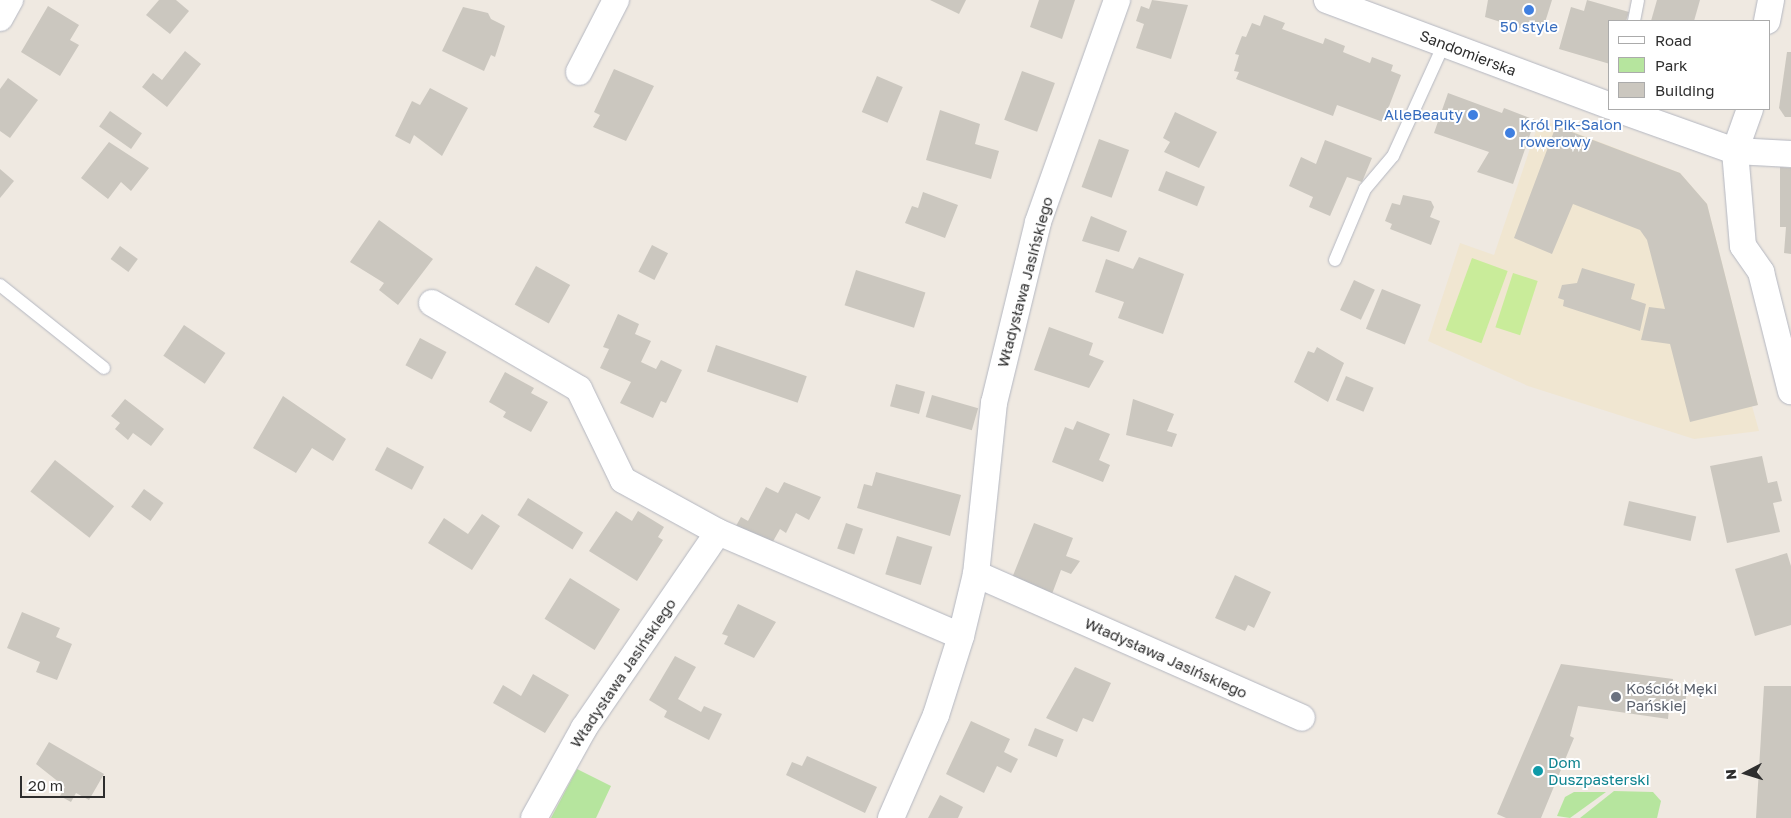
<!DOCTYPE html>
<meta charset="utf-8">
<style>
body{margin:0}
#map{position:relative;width:1791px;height:818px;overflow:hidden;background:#efe9e1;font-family:"Golos Text",sans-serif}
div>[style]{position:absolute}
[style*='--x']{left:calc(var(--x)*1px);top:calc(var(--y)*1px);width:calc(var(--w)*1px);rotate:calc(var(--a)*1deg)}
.education>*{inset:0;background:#f0e6d1}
.green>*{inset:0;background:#b6e59e}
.pitch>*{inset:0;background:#c9ec9a;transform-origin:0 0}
.building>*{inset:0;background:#cbc7bf;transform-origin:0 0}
.roads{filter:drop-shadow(0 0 1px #b4b7c1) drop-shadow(0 0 1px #b4b7c1)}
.lane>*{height:12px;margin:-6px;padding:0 6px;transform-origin:6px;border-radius:6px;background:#fff}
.street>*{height:26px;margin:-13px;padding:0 13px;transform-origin:13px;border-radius:13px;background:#fff}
.dots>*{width:14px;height:14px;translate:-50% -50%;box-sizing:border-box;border:2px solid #fff;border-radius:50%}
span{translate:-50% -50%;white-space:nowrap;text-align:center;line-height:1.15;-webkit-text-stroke:4px #fff;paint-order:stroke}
.shop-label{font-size:15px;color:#366cbe}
.right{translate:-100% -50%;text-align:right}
.left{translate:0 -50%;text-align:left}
.street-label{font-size:15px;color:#2e2e2e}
.worship-label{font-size:15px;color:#5b616d}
.culture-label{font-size:15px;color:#0d838f}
.legend{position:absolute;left:1608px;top:20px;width:162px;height:90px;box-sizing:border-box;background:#fff;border:1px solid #ababab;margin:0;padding:6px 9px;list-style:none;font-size:15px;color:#2e2e2e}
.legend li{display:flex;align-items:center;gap:10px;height:25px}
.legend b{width:25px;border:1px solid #ababab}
.north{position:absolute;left:1721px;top:748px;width:50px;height:50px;-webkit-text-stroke:4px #fff;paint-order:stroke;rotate:265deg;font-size:14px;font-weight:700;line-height:20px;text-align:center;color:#2e2e2e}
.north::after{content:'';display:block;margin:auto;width:18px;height:22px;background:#2e2e2e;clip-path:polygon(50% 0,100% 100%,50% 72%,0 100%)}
.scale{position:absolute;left:20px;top:776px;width:85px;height:22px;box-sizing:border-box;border:2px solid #2e2e2e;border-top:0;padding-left:6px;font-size:15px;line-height:18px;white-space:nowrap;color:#2e2e2e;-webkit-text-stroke:4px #fff;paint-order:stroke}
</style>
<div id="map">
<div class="education">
<i style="clip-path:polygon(1540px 119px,1680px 173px,1707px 204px,1758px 405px,1752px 406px,1759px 431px,1694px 439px,1528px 386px,1428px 341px,1460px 243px,1494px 255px)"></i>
</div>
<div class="green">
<i style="clip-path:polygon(577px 769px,611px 786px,596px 818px,551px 818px)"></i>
<i style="clip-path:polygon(1614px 791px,1653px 792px,1661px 801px,1657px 818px,1580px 818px)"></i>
<i style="clip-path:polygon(1574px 792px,1606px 792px,1570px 818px,1557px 816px,1565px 797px)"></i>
</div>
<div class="pitch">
<i style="left:1472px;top:258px;width:38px;height:77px;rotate:20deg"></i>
<i style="left:1513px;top:273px;width:26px;height:57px;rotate:18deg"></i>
</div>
<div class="building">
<i style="clip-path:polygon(159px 0,176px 0,189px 11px,170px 34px,146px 15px)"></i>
<i style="clip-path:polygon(930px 0,966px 0,959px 14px)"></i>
<i style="clip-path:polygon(1075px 0,1062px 39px,1030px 27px,1039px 0)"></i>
<i style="clip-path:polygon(1152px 0,1188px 5px,1171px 59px,1136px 48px,1144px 24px,1136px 21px,1141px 6px,1149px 9px)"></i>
<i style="clip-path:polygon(1488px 0,1552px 0,1541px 35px,1485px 17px)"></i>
<i style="clip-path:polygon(1587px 0,1629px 12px,1626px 21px,1610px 21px,1610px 64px,1559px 49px,1571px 7px,1584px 11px)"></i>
<i style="clip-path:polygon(1657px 0,1700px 0,1694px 21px,1651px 21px)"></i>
<i style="clip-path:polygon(48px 6px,79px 25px,70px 40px,79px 45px,60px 76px,21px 52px)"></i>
<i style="clip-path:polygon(463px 7px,488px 13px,491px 19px,505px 26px,495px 57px,491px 55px,484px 71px,442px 51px)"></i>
<i style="clip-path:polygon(1264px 15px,1285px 23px,1282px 29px,1323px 44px,1325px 38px,1345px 46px,1343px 52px,1370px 63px,1372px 57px,1393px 65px,1391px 71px,1401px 75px,1383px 122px,1337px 105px,1333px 116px,1236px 79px,1239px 72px,1234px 71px,1239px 55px,1235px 54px,1242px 36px,1246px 37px,1252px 23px,1260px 26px)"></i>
<i style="clip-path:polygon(185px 51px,201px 64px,167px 107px,142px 87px,153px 73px,162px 80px)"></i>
<i style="clip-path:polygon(1787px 52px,1791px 52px,1791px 117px,1785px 117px,1779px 108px)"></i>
<i style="clip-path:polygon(614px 69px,654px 86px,626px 141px,593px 127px,600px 115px,594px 112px)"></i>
<i style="left:1022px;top:71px;width:35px;height:52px;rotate:20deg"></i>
<i style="left:877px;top:76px;width:28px;height:39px;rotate:23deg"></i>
<i style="clip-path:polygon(8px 78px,38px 100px,10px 138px,0 131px,0 89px)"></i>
<i style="clip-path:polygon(430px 88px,468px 108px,442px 156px,414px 135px,410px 144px,395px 136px,412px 101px,420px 105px)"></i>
<i style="clip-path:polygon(1448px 93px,1502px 113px,1504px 108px,1535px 120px,1513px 184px,1477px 172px,1489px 152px,1434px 133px)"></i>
<i style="clip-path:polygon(940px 110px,980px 124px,975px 144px,999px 151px,991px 179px,926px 160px)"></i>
<i style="left:110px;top:111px;width:39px;height:19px;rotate:35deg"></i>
<i style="clip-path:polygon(1175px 112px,1217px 132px,1199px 168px,1164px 152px,1170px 142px,1163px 138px)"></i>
<i style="clip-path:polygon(1556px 126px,1680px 173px,1707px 204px,1758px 405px,1690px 422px,1670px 344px,1641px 340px,1649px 307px,1665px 309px,1647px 240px,1640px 230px,1573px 204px,1552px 254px,1514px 238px)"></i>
<i style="left:1099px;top:139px;width:32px;height:51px;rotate:20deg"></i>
<i style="clip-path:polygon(1325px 140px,1372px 158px,1362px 182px,1347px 177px,1330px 216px,1309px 207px,1313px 197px,1289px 186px,1301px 157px,1316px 164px)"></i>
<i style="clip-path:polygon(109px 142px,149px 168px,131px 191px,121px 182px,108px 199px,81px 178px)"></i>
<i style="clip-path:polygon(1780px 167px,1791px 168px,1791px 254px,1784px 253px,1786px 227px,1780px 227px)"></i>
<i style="clip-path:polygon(0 169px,14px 181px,0 198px)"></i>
<i style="left:1166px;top:171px;width:42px;height:21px;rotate:22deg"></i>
<i style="clip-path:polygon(923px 192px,958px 205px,945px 238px,905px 223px,912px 206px,918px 208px)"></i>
<i style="clip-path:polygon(1403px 195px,1431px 201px,1434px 207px,1430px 217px,1440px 221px,1431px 245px,1390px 229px,1392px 224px,1385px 221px,1392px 203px,1400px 205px)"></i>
<i style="clip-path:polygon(1091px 216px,1127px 231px,1119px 252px,1082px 241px)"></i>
<i style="clip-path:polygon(379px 220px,433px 259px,398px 305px,379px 290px,384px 283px,350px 262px)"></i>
<i style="left:652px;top:245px;width:18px;height:30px;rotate:27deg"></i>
<i style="left:120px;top:246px;width:22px;height:16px;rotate:36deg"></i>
<i style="clip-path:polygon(1139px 257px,1184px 274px,1163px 334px,1118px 318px,1124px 302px,1095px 292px,1106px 259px,1133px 269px)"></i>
<i style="left:536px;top:266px;width:39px;height:44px;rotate:29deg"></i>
<i style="clip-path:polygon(1582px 268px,1635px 284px,1631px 299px,1646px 304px,1640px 331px,1563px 306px,1564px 300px,1558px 298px,1562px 285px,1577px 283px)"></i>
<i style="left:856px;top:270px;width:73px;height:37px;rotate:18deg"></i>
<i style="left:1354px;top:280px;width:23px;height:33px;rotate:25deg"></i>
<i style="left:1382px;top:289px;width:42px;height:43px;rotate:22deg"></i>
<i style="clip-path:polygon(618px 314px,639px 324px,635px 334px,651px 341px,641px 362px,656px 369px,661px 360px,682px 370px,666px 403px,661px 401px,653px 418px,620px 403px,631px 382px,600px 368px,609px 349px,603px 347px)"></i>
<i style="left:184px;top:325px;width:50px;height:37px;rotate:34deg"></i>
<i style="clip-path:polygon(1049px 327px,1093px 343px,1089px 355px,1104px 361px,1089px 388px,1034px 370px)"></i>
<i style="left:420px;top:338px;width:30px;height:31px;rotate:28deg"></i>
<i style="left:716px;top:345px;width:96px;height:28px;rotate:19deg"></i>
<i style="clip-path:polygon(1317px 347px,1344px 363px,1328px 402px,1294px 382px,1308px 351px,1314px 353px)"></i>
<i style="clip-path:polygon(505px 372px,534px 388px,531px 393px,548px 402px,531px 432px,503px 417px,506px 412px,489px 402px)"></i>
<i style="left:1346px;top:376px;width:30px;height:26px;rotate:23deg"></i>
<i style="left:896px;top:384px;width:30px;height:23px;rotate:15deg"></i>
<i style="left:932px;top:395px;width:48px;height:23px;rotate:16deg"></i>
<i style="clip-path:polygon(283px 396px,346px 439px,333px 461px,312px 448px,296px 473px,253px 448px)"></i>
<i style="clip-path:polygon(125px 399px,164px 429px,151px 446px,133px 433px,128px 440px,115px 429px,120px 423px,111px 416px)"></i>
<i style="clip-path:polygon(1133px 399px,1174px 414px,1167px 431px,1177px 434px,1172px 447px,1126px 435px)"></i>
<i style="clip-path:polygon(1077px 421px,1110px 434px,1099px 460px,1110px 465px,1103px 482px,1052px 462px,1065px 427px,1073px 430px)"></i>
<i style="left:387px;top:447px;width:42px;height:26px;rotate:28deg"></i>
<i style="clip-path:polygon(1762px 456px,1768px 483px,1777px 481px,1782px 501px,1773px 503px,1780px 532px,1727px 543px,1710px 466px)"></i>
<i style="left:55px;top:460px;width:75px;height:40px;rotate:38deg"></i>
<i style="clip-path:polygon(876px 472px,961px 495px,950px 536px,857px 508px,864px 484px,872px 486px)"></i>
<i style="clip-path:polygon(784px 482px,821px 497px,809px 520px,796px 513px,786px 533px,780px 529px,767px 552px,732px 533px,741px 517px,748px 521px,766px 487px,778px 493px)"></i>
<i style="left:144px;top:489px;width:24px;height:22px;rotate:36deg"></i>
<i style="left:528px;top:498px;width:65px;height:20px;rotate:32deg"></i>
<i style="left:1629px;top:501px;width:69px;height:25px;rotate:13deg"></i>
<i style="clip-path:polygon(616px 511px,632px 521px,638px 511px,664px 527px,658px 537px,663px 540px,637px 581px,589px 551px)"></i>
<i style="clip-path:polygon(482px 514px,500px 526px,472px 570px,428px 543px,444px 518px,468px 534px)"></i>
<i style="left:846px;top:523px;width:18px;height:27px;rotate:19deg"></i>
<i style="clip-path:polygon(1034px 523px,1073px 538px,1066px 556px,1080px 561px,1071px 574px,1061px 570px,1052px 594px,1012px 578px)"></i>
<i style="left:897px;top:536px;width:37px;height:40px;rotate:17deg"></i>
<i style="clip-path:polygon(1787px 553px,1791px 566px,1791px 625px,1755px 636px,1735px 569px)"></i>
<i style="clip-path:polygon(1235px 575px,1271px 592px,1254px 628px,1248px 625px,1245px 631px,1215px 618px)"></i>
<i style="left:570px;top:578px;width:59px;height:48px;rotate:32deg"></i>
<i style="clip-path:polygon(738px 604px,776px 622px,754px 658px,724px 644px,728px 636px,722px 634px)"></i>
<i style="clip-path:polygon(22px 612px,60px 628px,56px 637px,72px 644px,57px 680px,36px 672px,40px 662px,7px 648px)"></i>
<i style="clip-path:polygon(675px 656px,696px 667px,678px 699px,701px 712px,704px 706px,722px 714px,709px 740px,664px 717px,667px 711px,649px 700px)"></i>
<i style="clip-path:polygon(1561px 664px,1673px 679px,1672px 689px,1687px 691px,1684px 711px,1669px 709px,1668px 719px,1578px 706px,1570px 736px,1574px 738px,1541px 818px,1506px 818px,1497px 814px)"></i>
<i style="clip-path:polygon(1075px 667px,1111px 683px,1093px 722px,1083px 718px,1077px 732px,1046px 718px)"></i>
<i style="clip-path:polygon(533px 674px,569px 695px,545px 733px,493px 703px,503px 685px,521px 696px)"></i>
<i style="clip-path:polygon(1764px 686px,1791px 686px,1791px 818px,1756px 818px)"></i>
<i style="clip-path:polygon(971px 721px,1010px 739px,1004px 752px,1018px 759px,1011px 773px,997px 766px,984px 793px,946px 774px)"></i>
<i style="left:1035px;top:728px;width:31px;height:19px;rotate:22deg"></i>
<i style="clip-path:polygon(49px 742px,104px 774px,89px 800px,76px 793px,71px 802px,60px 796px,65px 787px,36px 764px)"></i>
<i style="clip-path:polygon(807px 756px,877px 787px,865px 813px,786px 775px,792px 762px,802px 766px)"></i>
<i style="clip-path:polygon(940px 795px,963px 807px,958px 818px,928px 818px)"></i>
</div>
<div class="roads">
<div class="lane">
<i style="--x:1634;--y:21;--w:21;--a:-79"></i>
<i style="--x:1335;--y:260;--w:77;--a:-67.1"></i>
<i style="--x:1365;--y:189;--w:43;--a:-49.7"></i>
<i style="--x:1393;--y:156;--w:123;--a:-65.5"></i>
<i style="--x:0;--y:285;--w:133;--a:38.6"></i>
</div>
<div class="street">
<i style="--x:1327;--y:0;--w:302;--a:20.5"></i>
<i style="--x:0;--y:18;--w:21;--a:-61"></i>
<i style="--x:1767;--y:21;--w:21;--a:-79"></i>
<i style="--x:579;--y:72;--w:81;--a:-62.8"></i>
<i style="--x:1617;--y:109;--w:125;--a:19.6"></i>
<i style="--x:1735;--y:151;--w:56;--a:3.1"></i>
<i style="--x:1750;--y:109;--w:45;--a:109.7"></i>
<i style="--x:1735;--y:151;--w:95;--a:85.2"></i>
<i style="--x:1743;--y:246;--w:32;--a:55"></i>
<i style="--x:1761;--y:272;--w:123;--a:75.9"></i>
<i style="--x:432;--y:303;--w:170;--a:30.3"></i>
<i style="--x:579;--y:389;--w:101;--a:64.2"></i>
<i style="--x:623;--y:480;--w:108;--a:28.7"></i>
<i style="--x:718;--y:532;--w:264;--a:23.2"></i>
<i style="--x:976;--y:574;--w:356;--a:23.8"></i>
<i style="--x:534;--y:818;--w:103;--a:-60.9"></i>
<i style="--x:584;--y:728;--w:237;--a:-55.6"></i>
<i style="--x:891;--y:818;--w:112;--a:-66.4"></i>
<i style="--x:936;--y:715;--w:83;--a:-72.4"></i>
<i style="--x:961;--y:636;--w:64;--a:-76.4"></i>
<i style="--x:976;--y:574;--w:172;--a:-84"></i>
<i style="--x:994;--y:403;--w:186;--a:-76.3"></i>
<i style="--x:1038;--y:222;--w:236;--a:-70.4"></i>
</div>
</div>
<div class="dots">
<i style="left:1529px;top:10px;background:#3f7fe0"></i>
<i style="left:1473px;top:115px;background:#3f7fe0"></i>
<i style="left:1510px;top:133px;background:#3f7fe0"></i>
<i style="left:1616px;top:697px;background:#6b7280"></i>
<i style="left:1538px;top:771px;background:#0f9aa8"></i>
</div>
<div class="shop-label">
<span style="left:1529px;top:27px">50 style</span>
<span class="right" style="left:1463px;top:115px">AlleBeauty</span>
<span class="left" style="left:1520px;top:133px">Król Pik-Salon<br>rowerowy</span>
</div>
<div class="street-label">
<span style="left:1468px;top:53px;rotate:21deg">Sandomierska</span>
<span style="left:1025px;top:282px;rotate:-75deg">Władysława Jasińskiego</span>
<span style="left:1166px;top:658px;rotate:24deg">Władysława Jasińskiego</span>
<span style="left:623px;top:673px;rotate:-56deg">Władysława Jasińskiego</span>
</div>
<div class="worship-label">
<span class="left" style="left:1626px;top:697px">Kościół Męki<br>Pańskiej</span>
</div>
<div class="culture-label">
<span class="left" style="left:1548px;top:771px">Dom<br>Duszpasterski</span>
</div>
<ul class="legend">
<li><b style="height:6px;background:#fff"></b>Road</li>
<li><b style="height:14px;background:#b6e59e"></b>Park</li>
<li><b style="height:14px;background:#cbc7bf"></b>Building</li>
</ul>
<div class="north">N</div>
<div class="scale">20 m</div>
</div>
